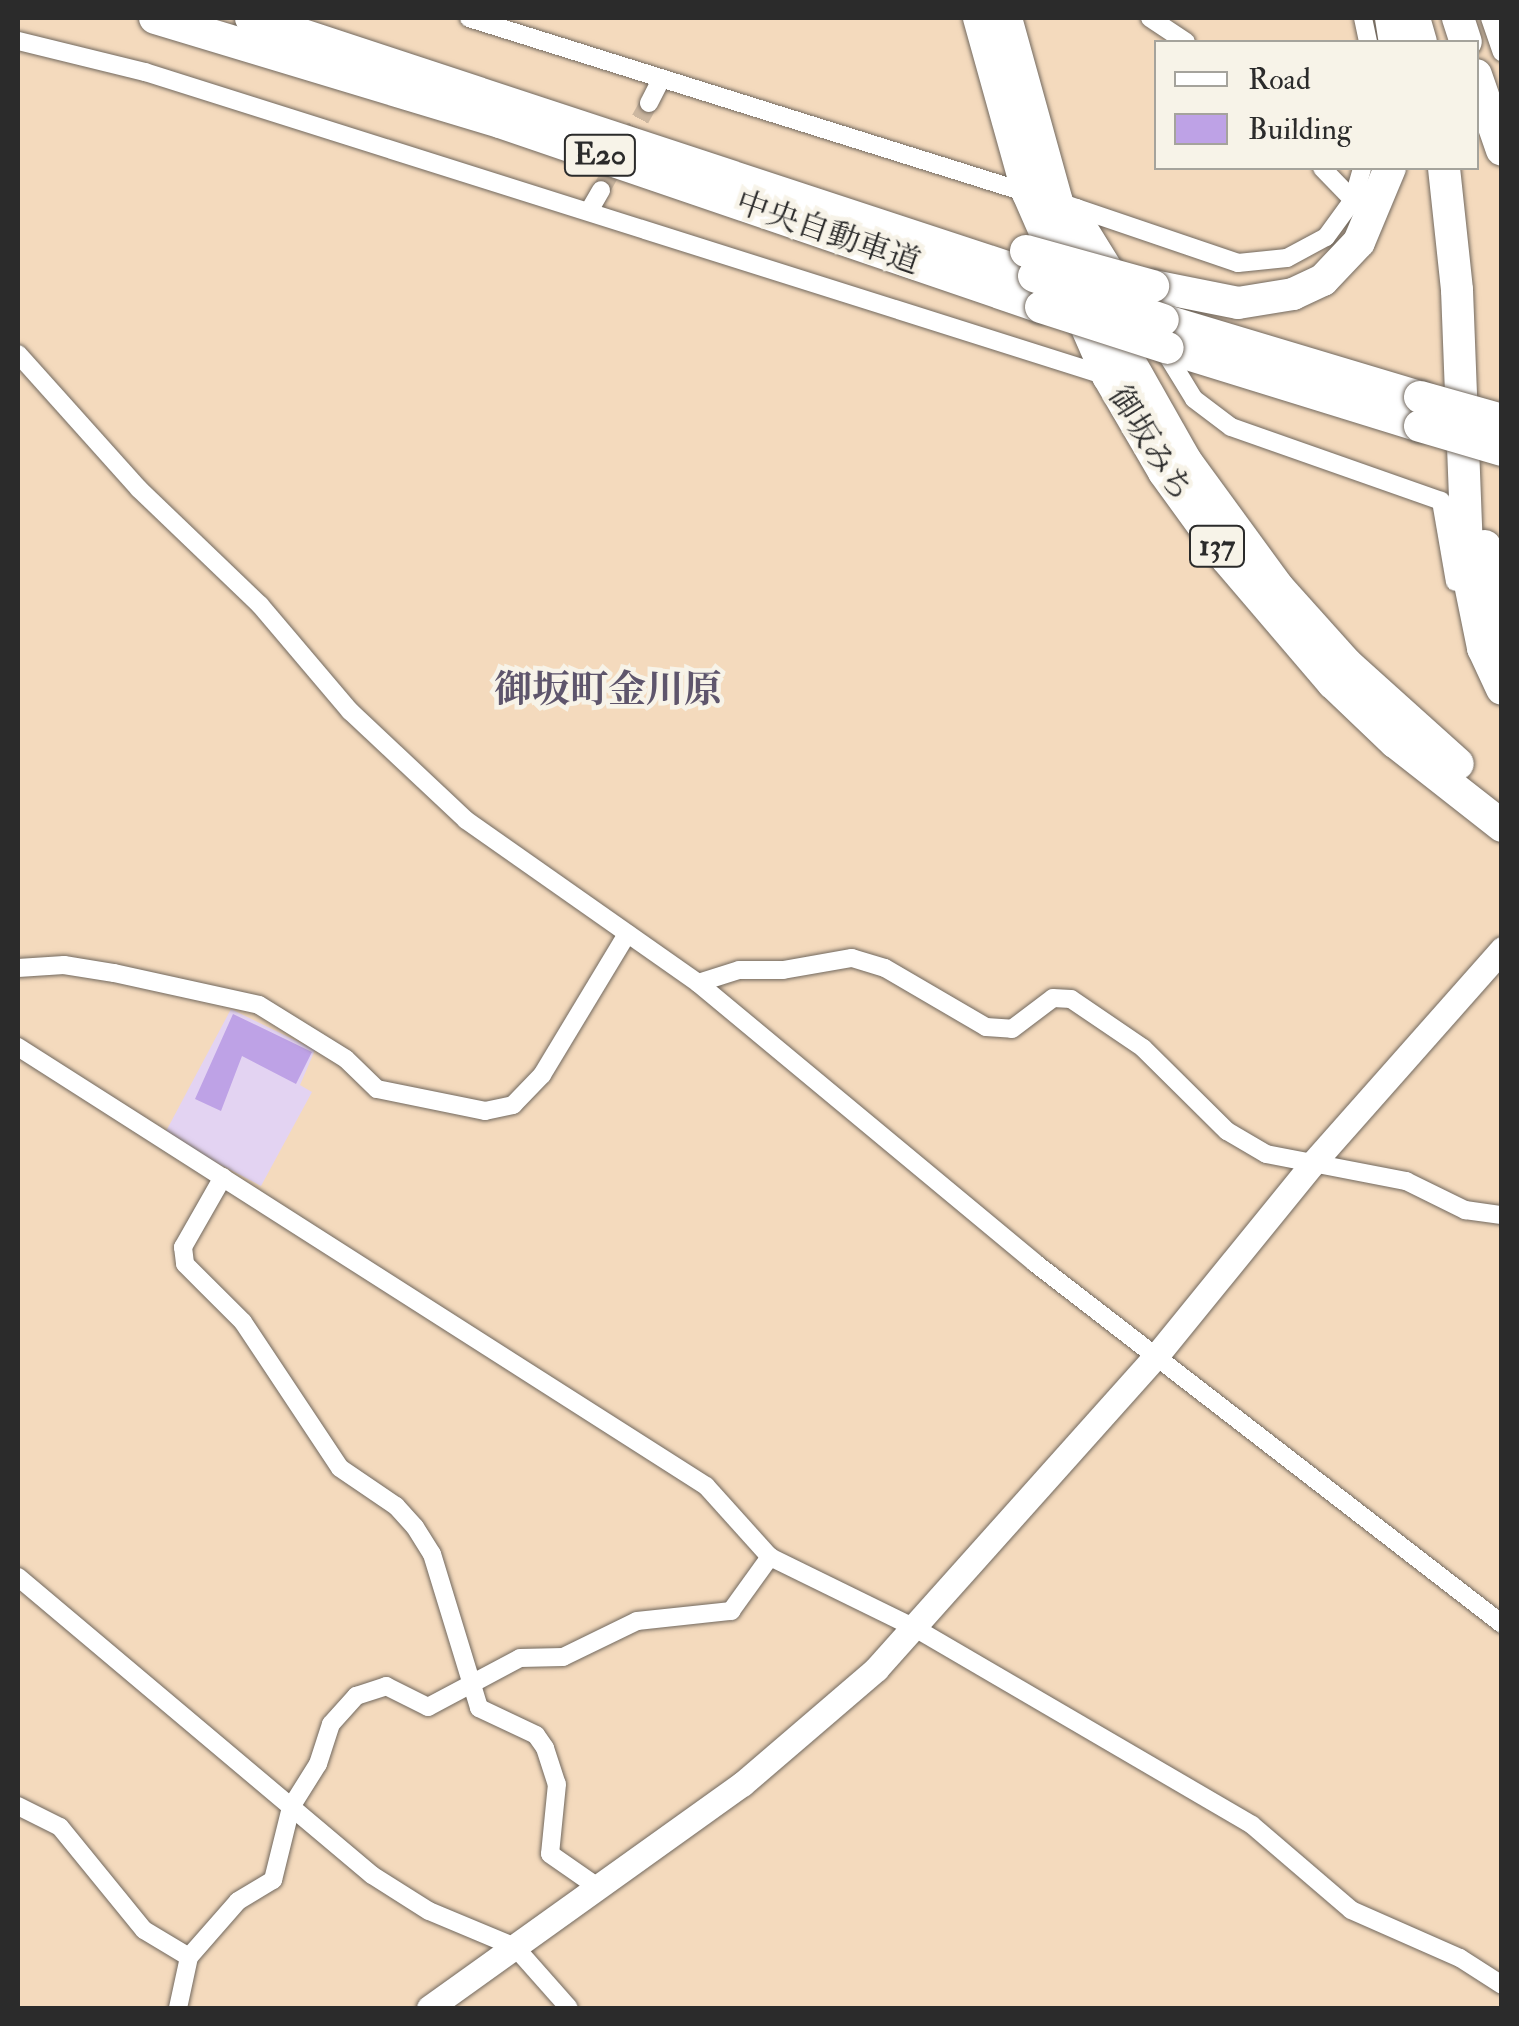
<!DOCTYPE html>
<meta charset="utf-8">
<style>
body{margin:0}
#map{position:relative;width:1519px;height:2026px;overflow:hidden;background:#f4dabd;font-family:"IM FELL Double Pica","Noto Serif JP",serif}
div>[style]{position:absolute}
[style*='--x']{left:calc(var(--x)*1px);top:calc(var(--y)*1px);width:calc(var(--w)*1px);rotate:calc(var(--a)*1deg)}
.built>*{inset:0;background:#e3d3f2}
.building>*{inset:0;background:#bea2e6}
.street-tunnel>*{height:18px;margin-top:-9px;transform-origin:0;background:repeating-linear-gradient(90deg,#ccb7a0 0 18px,transparent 0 27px)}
.roads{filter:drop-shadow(0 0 2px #71685e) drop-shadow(0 0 2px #71685e)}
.street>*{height:18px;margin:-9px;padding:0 9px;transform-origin:9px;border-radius:9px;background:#fff}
.secondary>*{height:25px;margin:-12.5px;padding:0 12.5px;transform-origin:12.5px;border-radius:12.5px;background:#fff}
.highway>*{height:32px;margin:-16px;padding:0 16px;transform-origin:16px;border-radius:16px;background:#fff}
.bridges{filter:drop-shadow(0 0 2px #71685e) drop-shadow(0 0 2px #71685e)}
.highway-bridge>*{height:32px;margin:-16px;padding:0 16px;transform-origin:16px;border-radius:16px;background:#fff}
span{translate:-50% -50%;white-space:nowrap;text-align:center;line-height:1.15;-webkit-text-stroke:9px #f7f3e8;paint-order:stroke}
.shield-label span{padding:2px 8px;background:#f7f3e8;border:2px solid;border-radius:8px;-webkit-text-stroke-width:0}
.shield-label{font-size:30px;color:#2b2b2b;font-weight:700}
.street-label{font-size:32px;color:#2b2b2b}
.quarter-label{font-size:38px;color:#5e556c;font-weight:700}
.frame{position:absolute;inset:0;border:20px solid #2b2b2b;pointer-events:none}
.legend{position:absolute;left:1154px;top:40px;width:325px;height:130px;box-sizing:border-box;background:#f7f3e8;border:2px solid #a5a39c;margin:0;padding:12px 18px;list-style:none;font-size:30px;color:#2b2b2b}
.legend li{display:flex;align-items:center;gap:20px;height:50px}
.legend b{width:50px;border:2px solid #a5a39c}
</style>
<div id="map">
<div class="built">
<i style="clip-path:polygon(231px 1009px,315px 1050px,300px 1085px,312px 1092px,261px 1186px,164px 1135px)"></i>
</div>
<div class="building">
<i style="clip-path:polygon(233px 1014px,312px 1052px,296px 1084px,242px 1056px,221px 1111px,195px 1099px)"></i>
</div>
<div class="street-tunnel">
<i style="--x:601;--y:190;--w:99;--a:-61.1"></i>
</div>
<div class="roads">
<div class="street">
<i style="--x:469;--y:18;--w:589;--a:17.39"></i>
<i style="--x:1150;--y:18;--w:43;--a:33.7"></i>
<i style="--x:1363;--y:18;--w:25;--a:78"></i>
<i style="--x:1490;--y:18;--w:36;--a:71"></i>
<i style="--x:18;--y:41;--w:131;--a:13.7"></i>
<i style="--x:145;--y:72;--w:1009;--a:17.54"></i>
<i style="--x:649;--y:103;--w:25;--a:-63"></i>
<i style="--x:1322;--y:168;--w:45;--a:45.9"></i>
<i style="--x:1056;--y:201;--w:192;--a:18.8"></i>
<i style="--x:1238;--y:263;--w:49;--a:-5.8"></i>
<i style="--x:1287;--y:258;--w:44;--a:-28.3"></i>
<i style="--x:1326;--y:237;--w:46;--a:-53.9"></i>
<i style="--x:1353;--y:200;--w:33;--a:-74"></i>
<i style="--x:1077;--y:208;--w:80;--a:58.3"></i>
<i style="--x:589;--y:211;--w:24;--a:-60"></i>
<i style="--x:1164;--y:350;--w:57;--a:58.5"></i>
<i style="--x:1194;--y:399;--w:46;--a:37.1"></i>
<i style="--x:1231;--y:427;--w:223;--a:19.4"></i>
<i style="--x:1441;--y:501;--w:82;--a:80.2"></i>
<i style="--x:18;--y:354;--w:181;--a:48.1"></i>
<i style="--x:139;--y:489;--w:168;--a:43.8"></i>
<i style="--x:260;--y:605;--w:139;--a:49.7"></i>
<i style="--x:350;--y:711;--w:159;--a:43.2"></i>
<i style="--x:466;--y:820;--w:284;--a:35.1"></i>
<i style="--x:698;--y:983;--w:438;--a:39.7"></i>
<i style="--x:1035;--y:1263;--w:590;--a:37.7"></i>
<i style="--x:18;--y:968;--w:46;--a:-3.7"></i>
<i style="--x:64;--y:965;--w:51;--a:9.1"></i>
<i style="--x:114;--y:973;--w:148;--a:12.4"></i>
<i style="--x:259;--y:1005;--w:102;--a:31.8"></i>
<i style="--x:346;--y:1059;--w:43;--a:44.1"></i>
<i style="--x:377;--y:1089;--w:110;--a:11.5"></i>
<i style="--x:485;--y:1111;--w:29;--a:-12"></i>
<i style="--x:513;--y:1105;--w:42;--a:-46"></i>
<i style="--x:542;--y:1075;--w:165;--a:-58.9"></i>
<i style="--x:698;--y:983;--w:43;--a:-17.6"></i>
<i style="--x:739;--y:970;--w:44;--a:0"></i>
<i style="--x:783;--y:970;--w:70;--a:-9.9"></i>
<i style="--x:852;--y:958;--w:34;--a:17"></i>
<i style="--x:885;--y:968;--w:117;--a:30.3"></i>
<i style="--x:986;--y:1027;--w:26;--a:4"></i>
<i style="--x:1012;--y:1029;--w:51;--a:-37.1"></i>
<i style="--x:1053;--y:998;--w:18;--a:3"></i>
<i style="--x:1071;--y:999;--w:87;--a:34.2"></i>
<i style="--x:1143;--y:1048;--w:118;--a:44.7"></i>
<i style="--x:1227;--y:1131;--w:45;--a:30.5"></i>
<i style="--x:1266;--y:1154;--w:143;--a:10.9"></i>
<i style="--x:1406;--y:1181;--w:66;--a:26.2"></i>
<i style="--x:1465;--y:1210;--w:37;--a:8"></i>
<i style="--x:18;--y:1047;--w:816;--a:32.54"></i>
<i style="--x:706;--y:1486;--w:96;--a:48"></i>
<i style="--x:770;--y:1557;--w:161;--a:26.1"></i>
<i style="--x:915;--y:1628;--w:390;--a:30.3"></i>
<i style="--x:1252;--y:1825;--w:130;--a:40.6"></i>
<i style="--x:1351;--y:1910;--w:119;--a:23.8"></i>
<i style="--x:1460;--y:1958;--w:50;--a:32.7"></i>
<i style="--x:223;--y:1177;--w:81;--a:119.7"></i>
<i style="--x:183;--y:1247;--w:17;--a:83"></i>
<i style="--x:185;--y:1264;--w:82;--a:45"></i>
<i style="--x:243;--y:1322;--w:175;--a:56.4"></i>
<i style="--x:340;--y:1468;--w:68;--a:34.2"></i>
<i style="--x:396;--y:1506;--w:28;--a:48"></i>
<i style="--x:415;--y:1527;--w:32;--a:58"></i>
<i style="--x:432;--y:1554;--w:161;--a:73"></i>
<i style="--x:479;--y:1708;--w:63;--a:25.3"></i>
<i style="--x:536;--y:1735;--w:16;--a:55"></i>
<i style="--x:545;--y:1748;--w:38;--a:72"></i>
<i style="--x:557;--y:1784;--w:70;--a:95.7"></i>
<i style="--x:550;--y:1854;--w:60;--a:34.8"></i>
<i style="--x:18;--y:1577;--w:463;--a:40.1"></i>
<i style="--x:372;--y:1875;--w:67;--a:32.3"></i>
<i style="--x:429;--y:1911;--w:93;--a:22.7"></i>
<i style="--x:515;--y:1947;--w:81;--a:48.5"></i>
<i style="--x:18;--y:1806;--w:47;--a:26.6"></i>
<i style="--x:60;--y:1827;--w:133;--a:50.8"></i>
<i style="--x:144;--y:1930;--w:52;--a:31"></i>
<i style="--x:178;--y:2008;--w:52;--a:-77.8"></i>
<i style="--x:189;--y:1957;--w:74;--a:-48.8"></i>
<i style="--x:238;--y:1901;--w:41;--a:-31"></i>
<i style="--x:273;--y:1880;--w:75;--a:-76.1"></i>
<i style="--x:291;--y:1807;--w:51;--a:-57.9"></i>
<i style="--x:318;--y:1764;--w:42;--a:-72"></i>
<i style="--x:331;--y:1724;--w:38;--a:-48"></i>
<i style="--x:356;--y:1696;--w:32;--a:-18"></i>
<i style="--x:386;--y:1686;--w:47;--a:26.6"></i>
<i style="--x:428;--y:1707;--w:104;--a:-28"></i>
<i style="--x:520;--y:1658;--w:43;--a:-1.3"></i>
<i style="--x:563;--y:1657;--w:82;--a:-25.9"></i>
<i style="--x:637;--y:1621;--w:95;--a:-6.1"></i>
<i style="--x:731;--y:1611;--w:67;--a:-54.2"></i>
</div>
<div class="secondary">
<i style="--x:429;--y:2008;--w:385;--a:-35.6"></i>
<i style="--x:742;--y:1784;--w:177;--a:-40.6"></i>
<i style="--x:876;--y:1669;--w:421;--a:-48.2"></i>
<i style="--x:1157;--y:1355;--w:246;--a:-50.9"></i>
<i style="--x:1312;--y:1164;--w:287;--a:-48.5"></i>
</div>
<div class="highway">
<i style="--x:155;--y:18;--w:360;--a:16.8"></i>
<i style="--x:500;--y:122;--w:572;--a:18.88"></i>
<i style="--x:251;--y:18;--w:824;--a:18.24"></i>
<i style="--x:979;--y:18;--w:182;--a:74.4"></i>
<i style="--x:1028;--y:193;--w:200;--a:66.4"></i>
<i style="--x:1108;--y:376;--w:111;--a:59.7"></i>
<i style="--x:1164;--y:472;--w:107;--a:54.1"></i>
<i style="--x:1227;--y:559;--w:163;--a:49.5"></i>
<i style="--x:1333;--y:683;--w:86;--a:43.6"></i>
<i style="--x:1395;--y:742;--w:136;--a:38.1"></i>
<i style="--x:1006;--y:18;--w:191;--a:74.5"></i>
<i style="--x:1057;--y:202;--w:160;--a:66"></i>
<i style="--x:1122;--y:348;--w:130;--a:60.5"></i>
<i style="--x:1186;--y:461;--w:155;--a:53.9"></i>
<i style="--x:1277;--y:586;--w:105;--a:48.1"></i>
<i style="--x:1347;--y:664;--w:149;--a:42"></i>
<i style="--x:1391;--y:18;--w:24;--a:81"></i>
<i style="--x:1414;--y:18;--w:25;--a:74"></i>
<i style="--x:1458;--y:18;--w:25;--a:72"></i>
<i style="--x:1476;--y:75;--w:79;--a:70.9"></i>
<i style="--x:1444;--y:168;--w:123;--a:83.9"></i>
<i style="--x:1457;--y:290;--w:284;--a:87.8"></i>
<i style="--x:1468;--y:574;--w:76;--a:78.5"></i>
<i style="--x:1483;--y:648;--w:45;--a:65.1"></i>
<i style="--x:1153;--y:286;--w:87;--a:11.3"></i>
<i style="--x:1238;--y:303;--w:56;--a:-9.3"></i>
<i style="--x:1293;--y:294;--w:33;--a:-25"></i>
<i style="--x:1323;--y:280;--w:52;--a:-46.5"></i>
<i style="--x:1359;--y:242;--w:80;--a:-67.3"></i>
<i style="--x:1163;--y:320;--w:268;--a:16.7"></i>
<i style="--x:1168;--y:348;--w:264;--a:17.2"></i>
<i style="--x:1485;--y:546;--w:86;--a:78.6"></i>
</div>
</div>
<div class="bridges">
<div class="highway-bridge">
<i style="--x:1026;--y:251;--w:132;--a:15.4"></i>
<i style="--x:1034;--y:276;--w:136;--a:18.8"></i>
<i style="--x:1041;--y:307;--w:133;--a:17.9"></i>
<i style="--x:1420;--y:397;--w:85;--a:15.7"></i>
<i style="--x:1420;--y:426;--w:85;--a:16.3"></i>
</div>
</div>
<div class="shield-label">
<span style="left:600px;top:155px">E20</span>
<span style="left:1217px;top:546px">137</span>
</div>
<div class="street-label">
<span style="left:828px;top:233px;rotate:19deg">中央自動車道</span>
<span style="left:1150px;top:444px;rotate:58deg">御坂みち</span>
</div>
<div class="quarter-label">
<span style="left:608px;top:691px">御坂町金川原</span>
</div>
<div class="frame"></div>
<ul class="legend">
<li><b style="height:12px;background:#fff"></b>Road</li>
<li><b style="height:28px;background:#bea2e6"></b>Building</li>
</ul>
</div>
